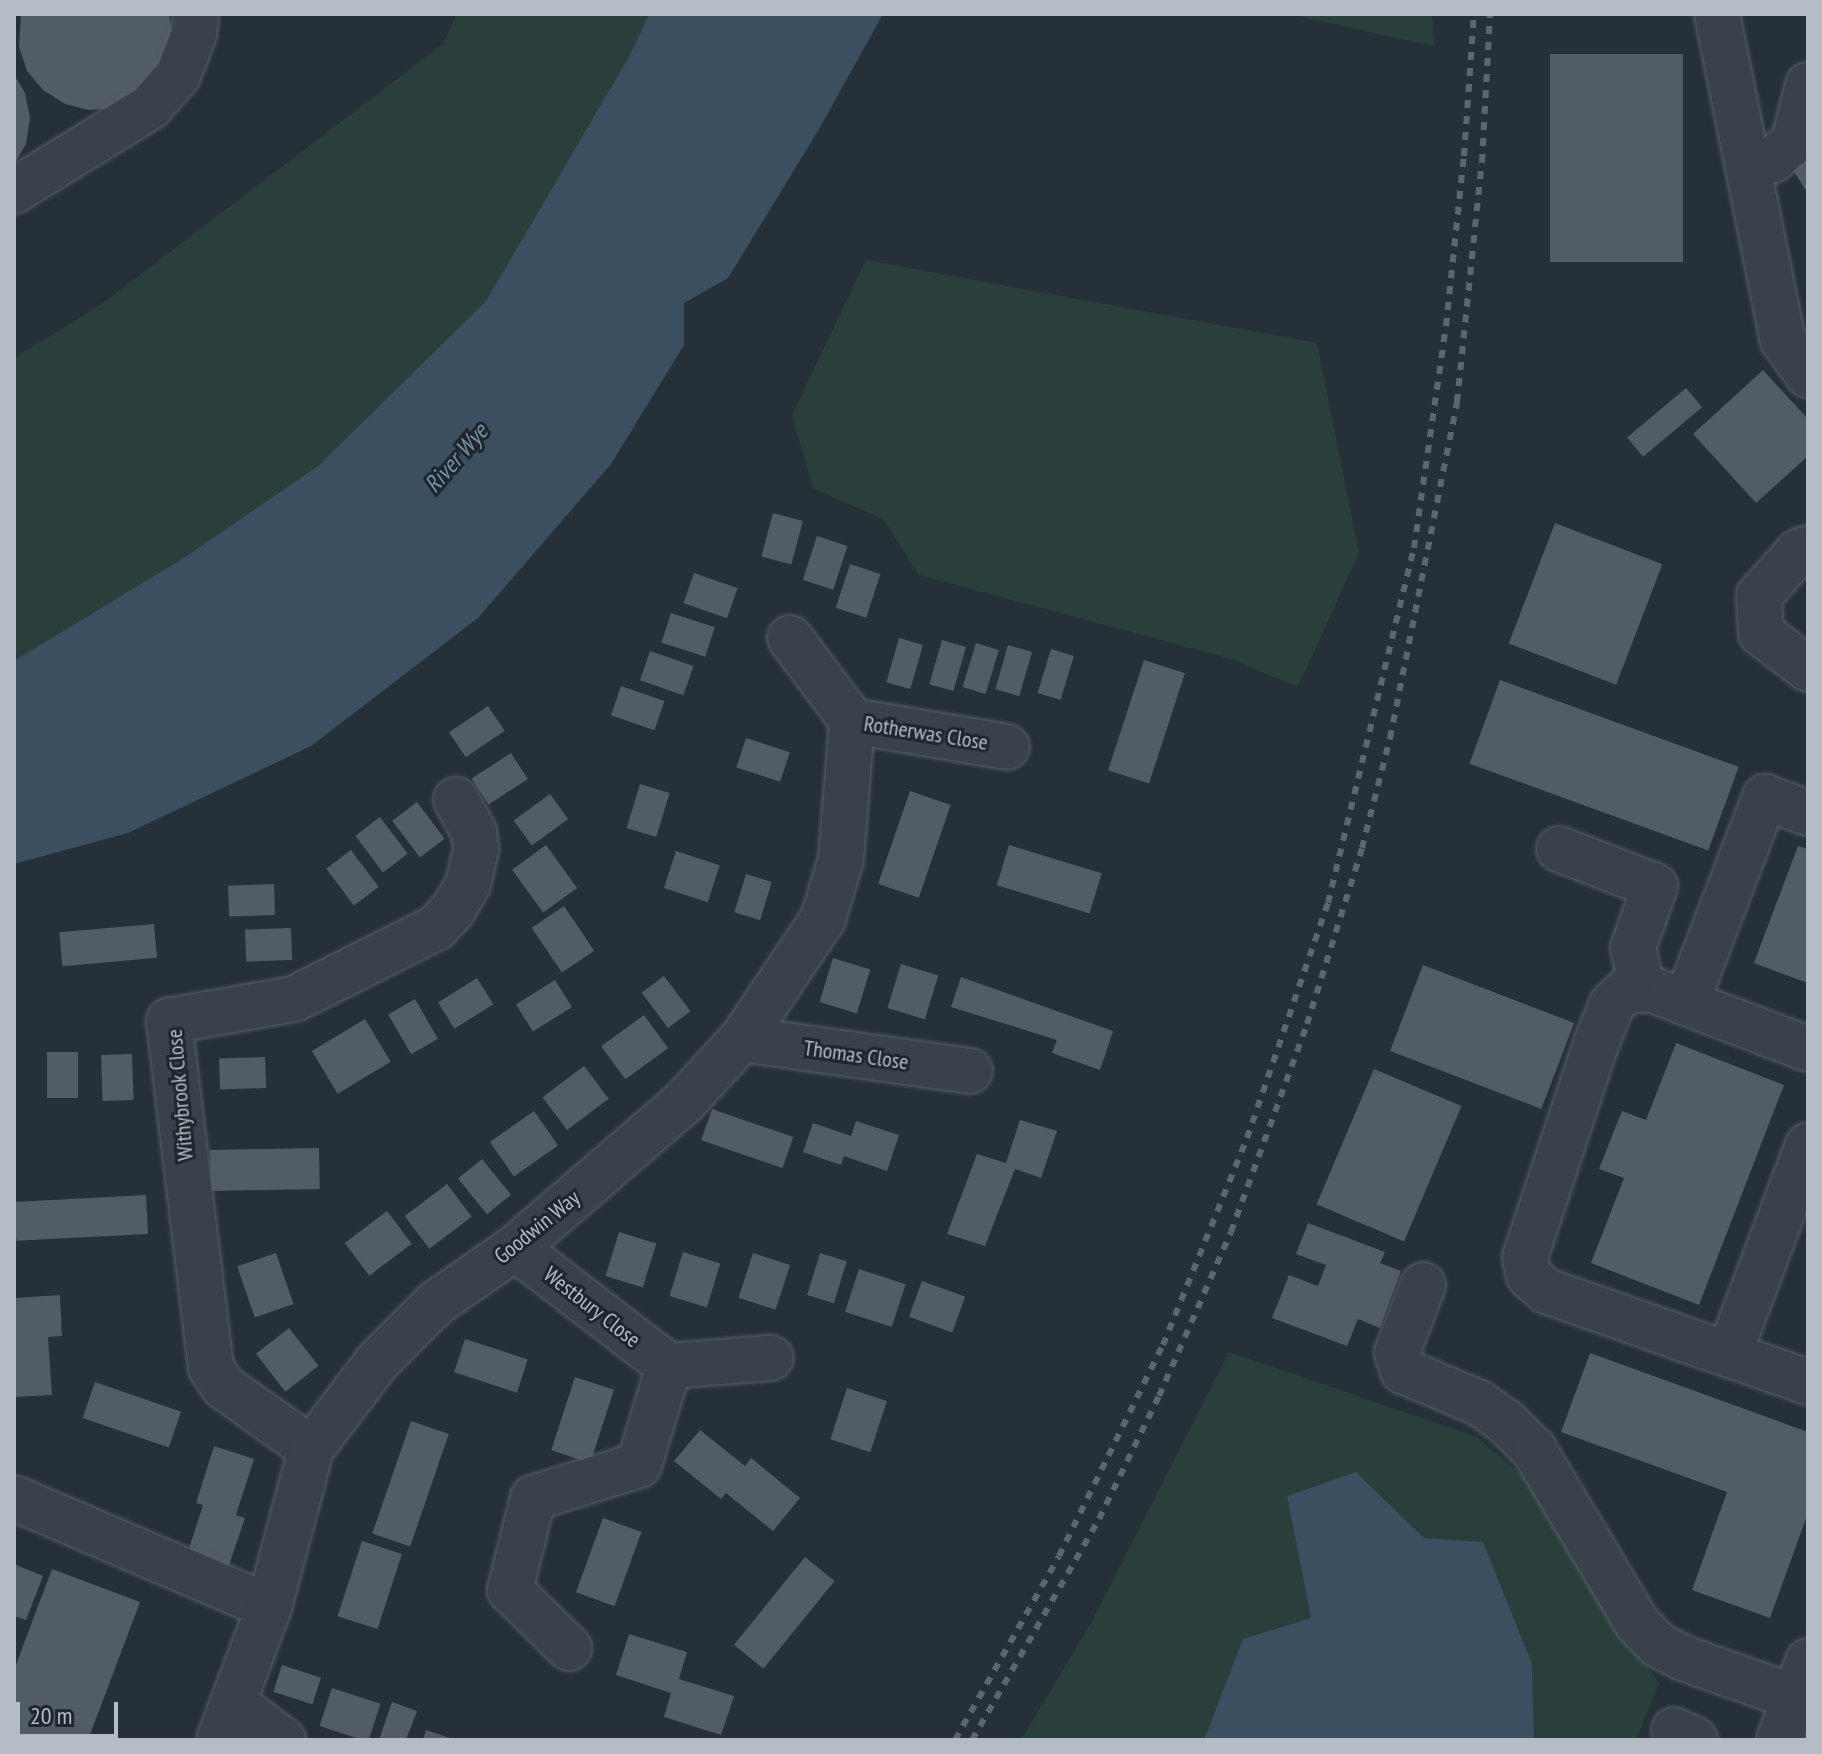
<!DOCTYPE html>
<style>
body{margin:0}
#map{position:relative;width:1822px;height:1754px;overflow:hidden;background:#253039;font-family:"PT Sans Narrow",sans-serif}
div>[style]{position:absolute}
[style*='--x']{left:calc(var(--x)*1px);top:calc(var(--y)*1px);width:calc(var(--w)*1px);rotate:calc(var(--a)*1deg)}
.green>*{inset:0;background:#2a3e3c}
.water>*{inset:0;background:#3c4f61}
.building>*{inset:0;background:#515c67;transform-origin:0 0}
.roads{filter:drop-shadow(0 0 2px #575f67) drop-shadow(0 0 2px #575f67)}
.minor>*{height:44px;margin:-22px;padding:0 22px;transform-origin:22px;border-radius:22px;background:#39414a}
.rail>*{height:6px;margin-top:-3px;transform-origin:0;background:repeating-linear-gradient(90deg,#5b6670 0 8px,transparent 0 16px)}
span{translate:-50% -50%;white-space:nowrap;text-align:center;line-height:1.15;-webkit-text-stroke:6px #1e262e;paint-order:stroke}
.street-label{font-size:22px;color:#b4bcc5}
.water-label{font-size:24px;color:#7890a6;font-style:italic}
.frame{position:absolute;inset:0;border:16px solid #b4bcc5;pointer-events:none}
.scale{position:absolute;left:16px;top:1702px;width:102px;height:36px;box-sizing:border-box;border:4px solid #b4bcc5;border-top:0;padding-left:10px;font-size:24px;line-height:28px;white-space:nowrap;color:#b4bcc5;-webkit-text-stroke:6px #1e262e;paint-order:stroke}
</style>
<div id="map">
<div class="green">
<i style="clip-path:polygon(457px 14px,649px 14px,630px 55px,486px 301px,318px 466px,185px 557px,14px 661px,14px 358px,103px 303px,443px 44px)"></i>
<i style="clip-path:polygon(1287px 14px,1432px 14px,1434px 46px)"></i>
<i style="clip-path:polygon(866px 260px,1317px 343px,1359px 553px,1298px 687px,1231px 659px,919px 575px,884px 520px,813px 488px,792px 415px)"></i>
<i style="clip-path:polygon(1229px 1352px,1477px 1437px,1544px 1493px,1614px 1618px,1659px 1683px,1636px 1740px,1534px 1740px,1532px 1664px,1424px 1538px,1356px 1472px,1287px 1496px,1312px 1618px,1243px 1640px,1204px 1740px,1021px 1740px,1092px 1621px)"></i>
</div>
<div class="water">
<i style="clip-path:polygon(649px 14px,883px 14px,818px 131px,728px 278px,684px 303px,684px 345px,611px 464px,478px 618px,311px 746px,128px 833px,14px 864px,14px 661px,185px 557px,318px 466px,486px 301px,630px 55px)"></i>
<i style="clip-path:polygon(1356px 1472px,1424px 1538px,1483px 1542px,1532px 1664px,1534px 1740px,1204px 1740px,1243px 1639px,1311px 1618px,1287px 1496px)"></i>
</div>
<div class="building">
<i style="clip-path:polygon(21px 14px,169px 14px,172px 33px,156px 80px,115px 108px,89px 110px,65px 104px,43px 90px,27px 71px,19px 47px)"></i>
<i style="left:1683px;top:54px;width:208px;height:133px;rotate:90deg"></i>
<i style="clip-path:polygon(14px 74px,25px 93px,30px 118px,26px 144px,14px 165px)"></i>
<i style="clip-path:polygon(1808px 160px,1808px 194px,1793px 170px)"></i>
<i style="clip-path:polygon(1763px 370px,1808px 419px,1808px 456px,1756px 503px,1693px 434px)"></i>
<i style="left:1686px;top:388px;width:25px;height:77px;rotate:50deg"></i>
<i style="left:773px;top:513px;width:31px;height:45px;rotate:15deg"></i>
<i style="left:1555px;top:523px;width:115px;height:129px;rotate:21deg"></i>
<i style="left:817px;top:536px;width:32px;height:46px;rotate:18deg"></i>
<i style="left:850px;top:564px;width:32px;height:46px;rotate:18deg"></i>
<i style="left:694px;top:573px;width:46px;height:32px;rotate:19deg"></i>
<i style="left:671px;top:613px;width:46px;height:31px;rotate:18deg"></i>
<i style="left:899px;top:638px;width:25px;height:46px;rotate:16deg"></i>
<i style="left:942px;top:640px;width:25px;height:46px;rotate:16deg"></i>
<i style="left:976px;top:643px;width:24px;height:46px;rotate:17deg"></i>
<i style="left:1008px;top:645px;width:25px;height:46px;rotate:16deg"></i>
<i style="left:1051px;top:649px;width:24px;height:46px;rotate:17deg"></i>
<i style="left:650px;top:651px;width:46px;height:31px;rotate:19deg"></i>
<i style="left:1144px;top:660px;width:43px;height:116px;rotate:18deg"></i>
<i style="left:1500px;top:680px;width:254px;height:89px;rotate:20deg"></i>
<i style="left:621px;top:686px;width:46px;height:31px;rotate:19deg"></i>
<i style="left:488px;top:706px;width:30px;height:47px;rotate:56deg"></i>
<i style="left:746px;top:738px;width:46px;height:31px;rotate:18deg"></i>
<i style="left:511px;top:753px;width:31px;height:47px;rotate:57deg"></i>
<i style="left:640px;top:784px;width:31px;height:46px;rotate:17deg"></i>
<i style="left:910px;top:791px;width:43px;height:98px;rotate:19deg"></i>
<i style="left:550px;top:794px;width:31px;height:45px;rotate:54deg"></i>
<i style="left:417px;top:802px;width:46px;height:31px;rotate:53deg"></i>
<i style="left:380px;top:817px;width:46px;height:31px;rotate:53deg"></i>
<i style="left:546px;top:845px;width:53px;height:42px;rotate:54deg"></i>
<i style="left:1009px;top:845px;width:97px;height:42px;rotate:17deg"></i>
<i style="clip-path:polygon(1798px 846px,1808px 849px,1808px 983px,1754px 963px)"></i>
<i style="left:351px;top:850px;width:46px;height:31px;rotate:53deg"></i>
<i style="left:676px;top:851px;width:46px;height:39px;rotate:18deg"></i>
<i style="left:746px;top:874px;width:27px;height:40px;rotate:17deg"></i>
<i style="left:274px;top:884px;width:31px;height:46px;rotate:88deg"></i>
<i style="left:564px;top:906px;width:54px;height:39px;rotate:56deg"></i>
<i style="left:154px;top:924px;width:34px;height:95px;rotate:85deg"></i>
<i style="left:291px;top:928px;width:32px;height:46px;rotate:88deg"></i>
<i style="left:833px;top:958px;width:39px;height:46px;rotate:17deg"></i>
<i style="left:901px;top:964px;width:39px;height:46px;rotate:17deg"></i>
<i style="left:1423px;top:965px;width:162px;height:92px;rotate:21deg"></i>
<i style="left:664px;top:976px;width:44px;height:28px;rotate:53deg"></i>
<i style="clip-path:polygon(961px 977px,1113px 1031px,1100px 1070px,1052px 1053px,1057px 1040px,951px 1007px)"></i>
<i style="left:477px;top:978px;width:31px;height:46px;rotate:58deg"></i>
<i style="left:555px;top:980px;width:32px;height:46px;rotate:58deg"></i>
<i style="left:415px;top:999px;width:46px;height:31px;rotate:60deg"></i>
<i style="left:644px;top:1015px;width:41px;height:53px;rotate:54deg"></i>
<i style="left:365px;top:1019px;width:50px;height:62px;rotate:59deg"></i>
<i style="clip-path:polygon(1676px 1043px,1784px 1085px,1699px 1305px,1591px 1263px,1624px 1178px,1599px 1169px,1622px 1111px,1646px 1120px)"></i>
<i style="left:47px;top:1052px;width:31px;height:46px"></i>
<i style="left:132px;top:1054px;width:46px;height:31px;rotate:88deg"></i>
<i style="left:265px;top:1057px;width:31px;height:46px;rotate:88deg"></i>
<i style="left:584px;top:1066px;width:41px;height:52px;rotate:53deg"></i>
<i style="left:1374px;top:1069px;width:95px;height:147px;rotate:23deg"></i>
<i style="left:712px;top:1109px;width:86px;height:33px;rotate:19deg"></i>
<i style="left:534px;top:1111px;width:42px;height:54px;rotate:55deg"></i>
<i style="clip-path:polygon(1020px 1120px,1057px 1131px,1041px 1178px,1015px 1169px,985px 1246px,947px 1234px,977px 1154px,1006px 1163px)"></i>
<i style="clip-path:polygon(856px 1121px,899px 1135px,887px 1171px,844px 1156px,841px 1165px,803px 1152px,813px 1123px,851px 1136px)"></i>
<i style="left:319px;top:1148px;width:41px;height:109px;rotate:89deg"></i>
<i style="left:482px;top:1159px;width:46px;height:31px;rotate:51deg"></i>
<i style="left:447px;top:1184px;width:41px;height:53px;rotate:53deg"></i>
<i style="left:146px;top:1195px;width:39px;height:132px;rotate:87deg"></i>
<i style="left:387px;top:1211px;width:41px;height:53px;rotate:53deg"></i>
<i style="clip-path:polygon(1308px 1223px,1385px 1252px,1380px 1263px,1401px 1271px,1380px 1328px,1358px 1319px,1347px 1346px,1272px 1318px,1289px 1275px,1318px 1286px,1326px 1265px,1296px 1254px)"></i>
<i style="left:619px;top:1232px;width:39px;height:46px;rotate:17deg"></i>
<i style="left:683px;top:1252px;width:39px;height:46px;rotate:17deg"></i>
<i style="left:276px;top:1253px;width:54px;height:41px;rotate:71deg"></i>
<i style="left:753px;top:1253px;width:39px;height:47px;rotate:18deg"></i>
<i style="left:820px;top:1253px;width:28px;height:44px;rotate:17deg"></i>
<i style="left:859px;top:1269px;width:49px;height:45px;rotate:18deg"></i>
<i style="left:922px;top:1281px;width:46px;height:38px;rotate:20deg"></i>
<i style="clip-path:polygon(60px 1295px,62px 1336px,48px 1337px,52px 1395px,14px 1397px,15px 1298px)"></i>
<i style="left:289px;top:1328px;width:48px;height:42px;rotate:52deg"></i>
<i style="left:465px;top:1339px;width:66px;height:35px;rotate:18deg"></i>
<i style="clip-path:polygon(1590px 1353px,1808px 1432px,1808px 1513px,1770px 1618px,1692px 1590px,1727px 1492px,1561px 1432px)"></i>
<i style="left:575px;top:1377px;width:41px;height:77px;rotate:18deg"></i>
<i style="left:95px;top:1382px;width:91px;height:38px;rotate:19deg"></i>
<i style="left:847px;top:1388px;width:42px;height:54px;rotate:18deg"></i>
<i style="left:411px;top:1421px;width:40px;height:119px;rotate:19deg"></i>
<i style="clip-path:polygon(700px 1430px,745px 1466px,751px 1458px,800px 1498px,773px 1531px,726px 1493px,721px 1499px,674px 1461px)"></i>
<i style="clip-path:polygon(214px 1446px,254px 1459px,236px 1515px,245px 1518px,226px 1574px,185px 1561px,203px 1505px,196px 1503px)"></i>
<i style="left:603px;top:1518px;width:41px;height:79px;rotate:20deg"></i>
<i style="left:362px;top:1541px;width:42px;height:79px;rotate:18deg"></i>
<i style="left:805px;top:1557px;width:38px;height:113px;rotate:39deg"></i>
<i style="clip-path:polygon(14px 1564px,43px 1576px,26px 1620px,14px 1616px)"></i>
<i style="clip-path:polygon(52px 1569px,140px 1602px,88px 1740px,14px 1740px,14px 1670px)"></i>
<i style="clip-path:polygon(629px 1634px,687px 1652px,679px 1679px,734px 1696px,721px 1735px,664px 1717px,671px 1693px,616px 1675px)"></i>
<i style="left:282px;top:1665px;width:41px;height:28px;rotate:18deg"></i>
<i style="left:332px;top:1688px;width:51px;height:40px;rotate:18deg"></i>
<i style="clip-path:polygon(392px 1702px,417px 1711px,406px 1740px,379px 1740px)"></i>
<i style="clip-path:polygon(426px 1730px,453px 1739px,453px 1740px,423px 1740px)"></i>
</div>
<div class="roads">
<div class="minor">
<i style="--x:1717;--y:14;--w:333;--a:78.6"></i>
<i style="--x:1783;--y:340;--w:43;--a:54.5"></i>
<i style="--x:1748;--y:167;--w:26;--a:-16"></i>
<i style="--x:1773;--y:160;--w:28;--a:-42"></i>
<i style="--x:1794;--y:141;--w:58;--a:-76"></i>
<i style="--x:14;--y:191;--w:160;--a:-31.7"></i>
<i style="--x:150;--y:107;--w:43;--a:-48.8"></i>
<i style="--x:178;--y:75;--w:44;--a:-68.7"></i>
<i style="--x:194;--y:34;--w:20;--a:-84"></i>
<i style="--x:1808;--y:548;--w:11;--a:158"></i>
<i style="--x:1798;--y:552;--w:59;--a:131.6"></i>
<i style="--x:1759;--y:596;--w:37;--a:87"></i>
<i style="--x:1761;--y:633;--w:59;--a:37.5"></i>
<i style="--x:790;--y:638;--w:104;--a:53.2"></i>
<i style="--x:852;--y:721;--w:157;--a:9.5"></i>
<i style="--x:1559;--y:849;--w:103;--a:21.1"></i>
<i style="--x:1655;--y:886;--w:66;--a:109.5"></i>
<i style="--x:1633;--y:948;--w:43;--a:76.6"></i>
<i style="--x:1686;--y:1003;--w:221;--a:-69"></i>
<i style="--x:1765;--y:797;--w:46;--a:20.4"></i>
<i style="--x:742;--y:1039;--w:230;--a:8"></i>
<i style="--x:1808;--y:1049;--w:166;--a:-159.2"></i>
<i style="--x:1653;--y:990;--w:26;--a:180"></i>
<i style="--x:1627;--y:990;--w:21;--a:137"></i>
<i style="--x:1612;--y:1004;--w:43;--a:111.8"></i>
<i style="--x:1596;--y:1044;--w:225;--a:108.4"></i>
<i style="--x:1525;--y:1258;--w:18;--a:77"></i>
<i style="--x:1529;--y:1276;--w:23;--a:41"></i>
<i style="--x:1546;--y:1291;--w:277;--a:19.2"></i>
<i style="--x:515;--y:1248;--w:194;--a:37.5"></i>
<i style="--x:669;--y:1366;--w:103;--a:106.9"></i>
<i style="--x:639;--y:1465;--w:111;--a:162.7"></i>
<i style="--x:533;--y:1498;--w:95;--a:104"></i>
<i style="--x:510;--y:1590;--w:83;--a:44.5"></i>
<i style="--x:1423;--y:1285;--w:73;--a:110.9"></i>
<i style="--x:1397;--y:1353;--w:19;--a:72"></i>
<i style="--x:1403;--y:1371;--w:82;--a:22.8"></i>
<i style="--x:1479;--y:1403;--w:32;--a:35"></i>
<i style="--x:1505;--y:1421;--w:41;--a:45"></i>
<i style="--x:1534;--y:1450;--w:201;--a:59.2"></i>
<i style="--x:1637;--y:1623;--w:30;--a:46"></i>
<i style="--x:1658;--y:1645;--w:28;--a:27"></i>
<i style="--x:1683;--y:1658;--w:118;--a:19.4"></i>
<i style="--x:1729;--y:1354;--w:223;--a:-69.3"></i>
<i style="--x:669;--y:1366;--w:102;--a:-4.5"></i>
<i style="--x:311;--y:1449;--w:107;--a:-144.5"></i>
<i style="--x:224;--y:1387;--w:23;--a:-124"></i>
<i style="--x:211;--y:1368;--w:350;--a:-96.9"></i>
<i style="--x:169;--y:1021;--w:127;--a:-10"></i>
<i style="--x:294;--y:999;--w:160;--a:-26.7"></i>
<i style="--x:437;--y:927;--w:23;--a:-47"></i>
<i style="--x:453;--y:910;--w:30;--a:-60"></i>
<i style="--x:468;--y:884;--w:37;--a:-77"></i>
<i style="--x:476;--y:848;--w:16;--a:-97"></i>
<i style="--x:474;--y:832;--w:37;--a:-119"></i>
<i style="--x:14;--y:1498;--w:277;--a:23.1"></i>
<i style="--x:235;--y:1704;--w:60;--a:36.9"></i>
<i style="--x:1674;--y:1730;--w:23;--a:25"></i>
<i style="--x:219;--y:1740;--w:142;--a:-69.4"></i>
<i style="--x:269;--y:1607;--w:163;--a:-75.1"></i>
<i style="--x:311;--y:1449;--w:109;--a:-52.8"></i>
<i style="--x:377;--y:1362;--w:83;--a:-45"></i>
<i style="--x:436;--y:1303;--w:96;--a:-34.8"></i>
<i style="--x:515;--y:1248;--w:223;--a:-40.8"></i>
<i style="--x:684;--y:1102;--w:86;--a:-47.4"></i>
<i style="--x:742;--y:1039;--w:145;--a:-56"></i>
<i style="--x:823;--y:919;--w:63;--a:-73.3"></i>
<i style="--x:841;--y:859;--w:138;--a:-85.4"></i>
<i style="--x:1779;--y:1740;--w:84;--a:-69.8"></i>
</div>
</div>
<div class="rail">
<i style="--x:955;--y:1740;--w:211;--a:-60.5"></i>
<i style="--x:1059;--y:1556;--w:235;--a:-63.8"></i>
<i style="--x:1163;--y:1345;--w:223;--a:-67.9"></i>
<i style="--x:1247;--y:1138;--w:249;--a:-71"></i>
<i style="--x:1328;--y:903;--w:365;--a:-76.4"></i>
<i style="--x:1414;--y:548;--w:224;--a:-81.8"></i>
<i style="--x:1446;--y:326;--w:171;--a:-84"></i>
<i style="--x:1464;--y:156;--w:142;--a:-86"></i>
<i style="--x:972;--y:1740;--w:255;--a:-60.1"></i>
<i style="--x:1099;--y:1519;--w:137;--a:-64"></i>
<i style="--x:1159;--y:1396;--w:179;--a:-66.3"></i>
<i style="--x:1231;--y:1232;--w:221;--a:-69.9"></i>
<i style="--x:1307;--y:1024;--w:184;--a:-72.6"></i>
<i style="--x:1362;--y:848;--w:114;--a:-75.7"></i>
<i style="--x:1390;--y:738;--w:343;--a:-78.7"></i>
<i style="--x:1457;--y:402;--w:241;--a:-84.1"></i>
<i style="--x:1482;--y:162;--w:148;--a:-86.9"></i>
</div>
<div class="street-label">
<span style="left:926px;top:733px;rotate:9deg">Rotherwas Close</span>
<span style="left:856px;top:1055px;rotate:8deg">Thomas Close</span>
<span style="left:180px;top:1095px;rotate:-95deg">Withybrook Close</span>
<span style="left:537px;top:1227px;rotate:-39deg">Goodwin Way</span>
<span style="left:592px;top:1307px;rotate:38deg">Westbury Close</span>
</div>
<div class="water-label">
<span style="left:456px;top:458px;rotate:-49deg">River Wye</span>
</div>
<div class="frame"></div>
<div class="scale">20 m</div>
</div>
